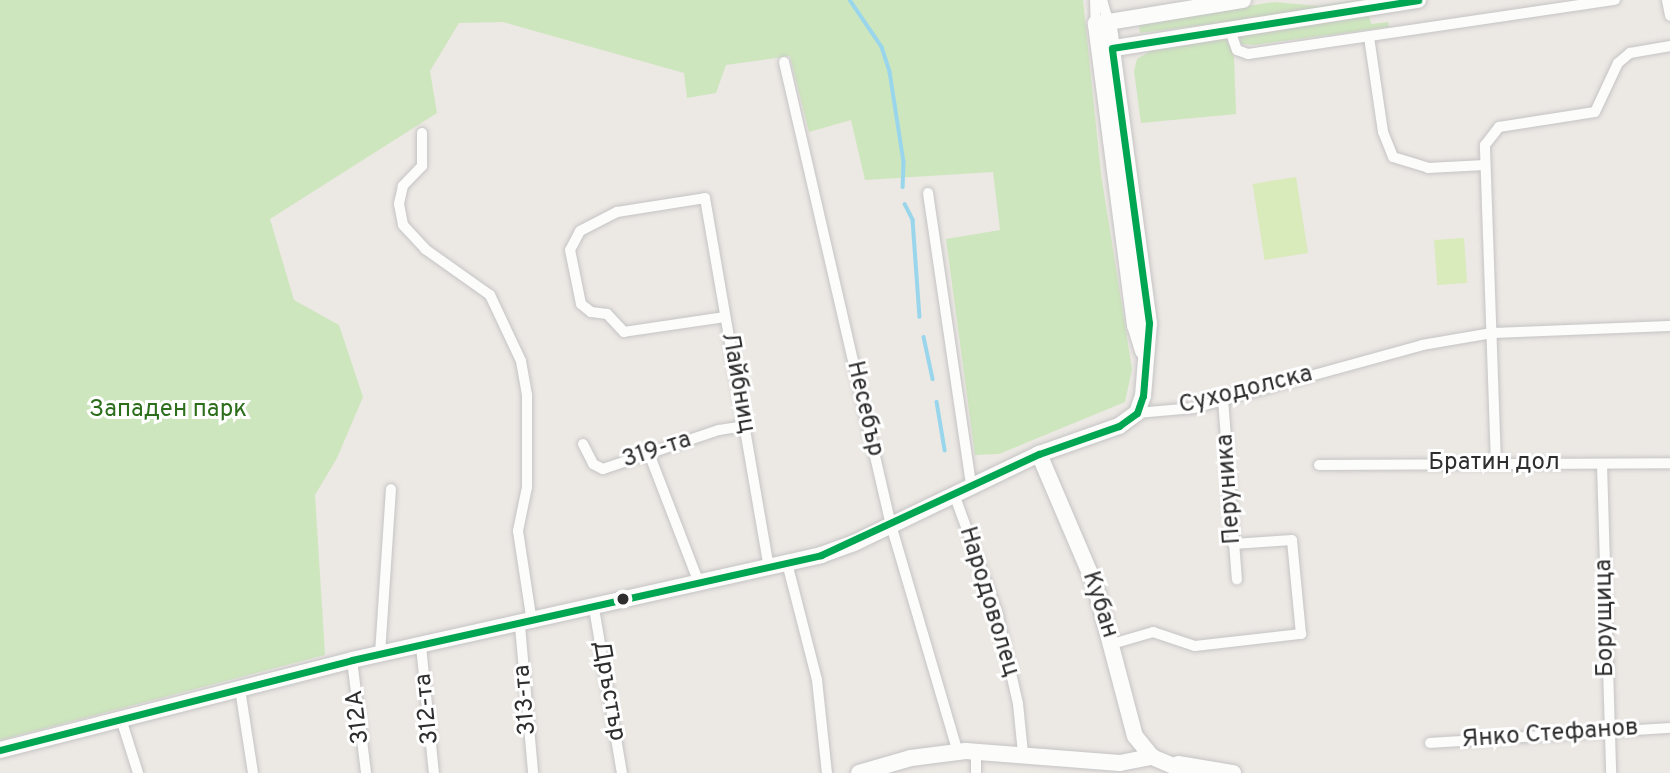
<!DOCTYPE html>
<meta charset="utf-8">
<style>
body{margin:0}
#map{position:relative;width:1670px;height:773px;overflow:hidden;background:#ece8e4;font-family:Overpass,sans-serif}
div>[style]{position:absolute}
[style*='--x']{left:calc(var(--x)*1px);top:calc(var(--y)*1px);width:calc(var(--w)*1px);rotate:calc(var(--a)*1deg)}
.green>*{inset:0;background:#cee6be}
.pitch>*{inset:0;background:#d9eabb;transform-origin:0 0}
.stream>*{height:3.5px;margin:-1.75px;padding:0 1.75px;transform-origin:1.75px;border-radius:1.75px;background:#99d6ec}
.roads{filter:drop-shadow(0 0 2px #c5c4c5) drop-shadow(0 0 2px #c5c4c5)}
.street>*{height:10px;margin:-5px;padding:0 5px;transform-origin:5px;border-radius:5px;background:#fcfcfb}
.secondary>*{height:16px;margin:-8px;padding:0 8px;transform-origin:8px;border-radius:8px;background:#fcfcfb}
.bus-1>*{height:7px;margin:-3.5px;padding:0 3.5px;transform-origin:3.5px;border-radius:3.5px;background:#00a651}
.dots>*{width:19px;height:19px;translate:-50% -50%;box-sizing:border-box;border:4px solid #fff;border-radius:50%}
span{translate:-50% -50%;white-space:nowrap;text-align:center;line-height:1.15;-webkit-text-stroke:6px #fff;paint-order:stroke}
.street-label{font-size:24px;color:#2e2e2e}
.park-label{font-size:24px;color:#2c6e1b}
</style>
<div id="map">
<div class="green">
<i style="clip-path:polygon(0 0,1083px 0,1101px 174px,1132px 369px,1125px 402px,999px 454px,975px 455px,946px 239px,1000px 230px,993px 172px,865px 180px,851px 120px,809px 132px,790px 56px,726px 65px,716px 93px,687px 98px,684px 73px,503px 22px,459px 23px,430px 71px,437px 113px,270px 219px,294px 300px,339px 325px,363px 397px,337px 458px,315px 495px,325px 655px,0 740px)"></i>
<i style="clip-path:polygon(1358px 0,1359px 5px,1140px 33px,1139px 26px,1144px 23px,1274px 2px,1318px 6px)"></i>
<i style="clip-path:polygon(1369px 15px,1371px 24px,1388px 22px,1389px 27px,1254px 45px,1241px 44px,1240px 37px)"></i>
<i style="clip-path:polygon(1226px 39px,1234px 56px,1236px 114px,1141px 123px,1134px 71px,1137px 59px,1151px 51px)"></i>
</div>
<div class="pitch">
<i style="left:1296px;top:177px;width:77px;height:44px;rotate:81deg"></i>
<i style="left:1464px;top:238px;width:45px;height:30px;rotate:86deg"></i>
</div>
<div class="stream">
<i style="--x:850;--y:0;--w:57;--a:55.8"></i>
<i style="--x:882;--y:47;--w:26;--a:72"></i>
<i style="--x:890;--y:72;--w:91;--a:81.2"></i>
<i style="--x:904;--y:162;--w:25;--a:92"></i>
<i style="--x:905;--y:204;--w:18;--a:63"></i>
<i style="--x:913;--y:220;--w:97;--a:85.9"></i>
<i style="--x:924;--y:337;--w:43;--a:77.9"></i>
<i style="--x:937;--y:402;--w:49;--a:80.5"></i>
</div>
<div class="roads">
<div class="street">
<i style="--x:1095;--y:0;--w:24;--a:88"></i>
<i style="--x:1102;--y:0;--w:22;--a:74"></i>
<i style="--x:1667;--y:0;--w:16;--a:79"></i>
<i style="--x:1230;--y:30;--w:21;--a:71"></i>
<i style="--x:1237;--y:50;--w:12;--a:20"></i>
<i style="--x:1248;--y:54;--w:371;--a:-8.4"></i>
<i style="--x:1369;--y:37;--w:96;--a:81.6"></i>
<i style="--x:1383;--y:132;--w:27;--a:68"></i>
<i style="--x:1393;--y:157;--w:37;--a:17"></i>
<i style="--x:1428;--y:168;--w:57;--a:-3"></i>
<i style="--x:784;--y:62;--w:475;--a:77"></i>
<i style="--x:891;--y:525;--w:237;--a:73.6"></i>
<i style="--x:422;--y:133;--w:33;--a:90"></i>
<i style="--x:422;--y:166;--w:28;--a:134"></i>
<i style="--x:403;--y:186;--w:18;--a:103"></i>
<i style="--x:399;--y:204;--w:21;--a:79"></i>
<i style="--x:403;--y:225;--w:33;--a:47"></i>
<i style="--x:425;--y:249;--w:80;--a:35.3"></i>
<i style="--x:490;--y:295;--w:73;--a:64.8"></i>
<i style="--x:521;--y:361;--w:35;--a:80"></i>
<i style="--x:527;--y:395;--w:92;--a:90"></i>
<i style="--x:527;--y:487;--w:45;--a:101.6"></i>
<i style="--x:518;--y:531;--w:93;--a:81.3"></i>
<i style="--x:928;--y:193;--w:295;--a:81.6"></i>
<i style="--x:725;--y:317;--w:102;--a:171.6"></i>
<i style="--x:624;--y:332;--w:25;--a:-133"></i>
<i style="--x:607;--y:314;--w:16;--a:-173"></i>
<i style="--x:591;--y:312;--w:13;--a:-141"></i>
<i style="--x:581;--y:304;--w:55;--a:-101.5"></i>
<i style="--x:570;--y:250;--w:21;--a:-62"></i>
<i style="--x:580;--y:231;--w:42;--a:-27.2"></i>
<i style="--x:617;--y:212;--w:89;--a:-9"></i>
<i style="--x:705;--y:198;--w:375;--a:80.2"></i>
<i style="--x:1223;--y:399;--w:181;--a:85.6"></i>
<i style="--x:1137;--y:413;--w:57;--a:-5"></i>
<i style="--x:1194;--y:408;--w:237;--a:-15.4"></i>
<i style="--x:1422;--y:345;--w:71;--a:-9.7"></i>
<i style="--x:1492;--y:333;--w:178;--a:-2.3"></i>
<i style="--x:583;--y:444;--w:22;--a:63"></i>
<i style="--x:593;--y:464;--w:11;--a:27"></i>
<i style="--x:603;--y:469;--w:122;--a:-18.6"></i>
<i style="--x:719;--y:430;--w:25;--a:-9"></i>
<i style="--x:650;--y:456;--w:136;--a:68.9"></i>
<i style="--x:1496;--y:464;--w:319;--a:-92"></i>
<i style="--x:1485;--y:145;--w:23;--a:-52"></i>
<i style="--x:1499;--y:127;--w:97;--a:-8.9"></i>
<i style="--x:1595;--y:112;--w:54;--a:-64.9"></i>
<i style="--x:1618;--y:63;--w:16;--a:-40"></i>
<i style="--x:1630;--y:53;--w:41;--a:-9.9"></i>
<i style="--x:1602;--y:464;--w:309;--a:88.3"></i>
<i style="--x:1319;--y:465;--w:351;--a:-0.3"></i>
<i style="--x:954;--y:494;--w:126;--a:70"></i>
<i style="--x:997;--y:612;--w:94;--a:77.1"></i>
<i style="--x:1018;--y:704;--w:49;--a:84.2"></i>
<i style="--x:787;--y:563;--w:121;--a:75.6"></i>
<i style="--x:817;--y:680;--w:94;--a:83.9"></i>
<i style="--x:594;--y:608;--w:167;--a:80.4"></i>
<i style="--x:520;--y:626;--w:148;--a:84.9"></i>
<i style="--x:1112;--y:644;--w:43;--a:-16.3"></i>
<i style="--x:1153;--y:632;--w:44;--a:18.4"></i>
<i style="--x:1195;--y:646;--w:107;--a:-6.5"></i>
<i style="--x:1301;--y:634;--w:94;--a:-95.5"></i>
<i style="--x:1292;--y:540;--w:59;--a:176.1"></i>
<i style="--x:421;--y:646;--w:128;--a:84.2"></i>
<i style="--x:380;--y:654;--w:165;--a:-86.2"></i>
<i style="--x:352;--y:660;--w:114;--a:82.9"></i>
<i style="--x:240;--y:689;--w:85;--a:81.2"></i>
<i style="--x:121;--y:719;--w:57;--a:72.5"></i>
<i style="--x:1430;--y:743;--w:240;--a:-3.6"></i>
<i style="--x:976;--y:773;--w:22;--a:-90"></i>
</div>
<div class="secondary">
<i style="--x:1102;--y:50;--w:320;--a:-9"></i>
<i style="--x:1143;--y:351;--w:27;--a:-107"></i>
<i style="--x:1135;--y:325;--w:304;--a:-97.4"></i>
<i style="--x:1096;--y:24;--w:149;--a:-9.3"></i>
<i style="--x:1039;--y:454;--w:142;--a:66.9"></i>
<i style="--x:1095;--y:585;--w:156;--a:75.2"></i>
<i style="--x:1135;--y:736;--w:27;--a:51"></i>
<i style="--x:1152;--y:757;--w:41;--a:22.8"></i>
<i style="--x:0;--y:750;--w:363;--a:-14.3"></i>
<i style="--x:352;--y:660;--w:481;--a:-12.6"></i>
<i style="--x:821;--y:555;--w:35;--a:-20"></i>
<i style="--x:854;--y:543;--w:205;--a:-25.7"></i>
<i style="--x:1039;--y:454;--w:85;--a:-19.3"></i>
<i style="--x:1119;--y:426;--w:22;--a:-36"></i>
<i style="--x:1137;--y:413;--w:18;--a:-71"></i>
<i style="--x:1143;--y:396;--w:73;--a:-85.3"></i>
<i style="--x:1149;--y:323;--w:305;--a:-97.7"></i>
<i style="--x:1178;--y:764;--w:56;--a:9.3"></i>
<i style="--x:859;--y:773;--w:54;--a:-16.1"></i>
<i style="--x:911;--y:758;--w:55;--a:-7.3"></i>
<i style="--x:966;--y:751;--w:154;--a:4.5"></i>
<i style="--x:1120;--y:763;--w:33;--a:-11"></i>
</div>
</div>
<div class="bus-1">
<i style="--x:1137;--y:413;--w:18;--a:-71"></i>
<i style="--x:1143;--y:396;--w:73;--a:-85.3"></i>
<i style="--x:1149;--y:323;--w:277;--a:-97.7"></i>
<i style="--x:1112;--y:48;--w:310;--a:-8.9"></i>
<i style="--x:0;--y:750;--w:363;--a:-14.3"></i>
<i style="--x:352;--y:660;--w:481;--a:-12.6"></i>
<i style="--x:821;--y:555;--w:240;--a:-24.9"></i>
<i style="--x:1039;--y:454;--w:85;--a:-19.3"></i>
<i style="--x:1119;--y:426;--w:22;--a:-36"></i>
</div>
<div class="dots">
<i style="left:623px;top:599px;background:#2e2e2e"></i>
</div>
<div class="street-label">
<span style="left:737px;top:383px;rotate:80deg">Лайбниц</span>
<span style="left:1246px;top:391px;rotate:-14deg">Суходолска</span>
<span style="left:864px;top:409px;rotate:77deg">Несебър</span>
<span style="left:657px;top:451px;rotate:-18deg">319-та</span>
<span style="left:1494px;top:464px">Братин дол</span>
<span style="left:1230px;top:489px;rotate:-94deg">Перуника</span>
<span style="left:988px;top:602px;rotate:73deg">Народоволец</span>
<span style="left:1099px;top:605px;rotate:72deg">Кубан</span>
<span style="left:1606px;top:618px;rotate:-91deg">Борущица</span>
<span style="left:608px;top:691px;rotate:80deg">Дръстър</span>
<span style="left:526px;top:700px;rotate:-95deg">313-та</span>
<span style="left:428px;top:709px;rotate:-96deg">312-та</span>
<span style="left:359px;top:717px;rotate:-97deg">312А</span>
<span style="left:1550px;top:735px;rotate:-4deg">Янко Стефанов</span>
</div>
<div class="park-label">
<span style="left:168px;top:411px">Западен парк</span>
</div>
</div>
